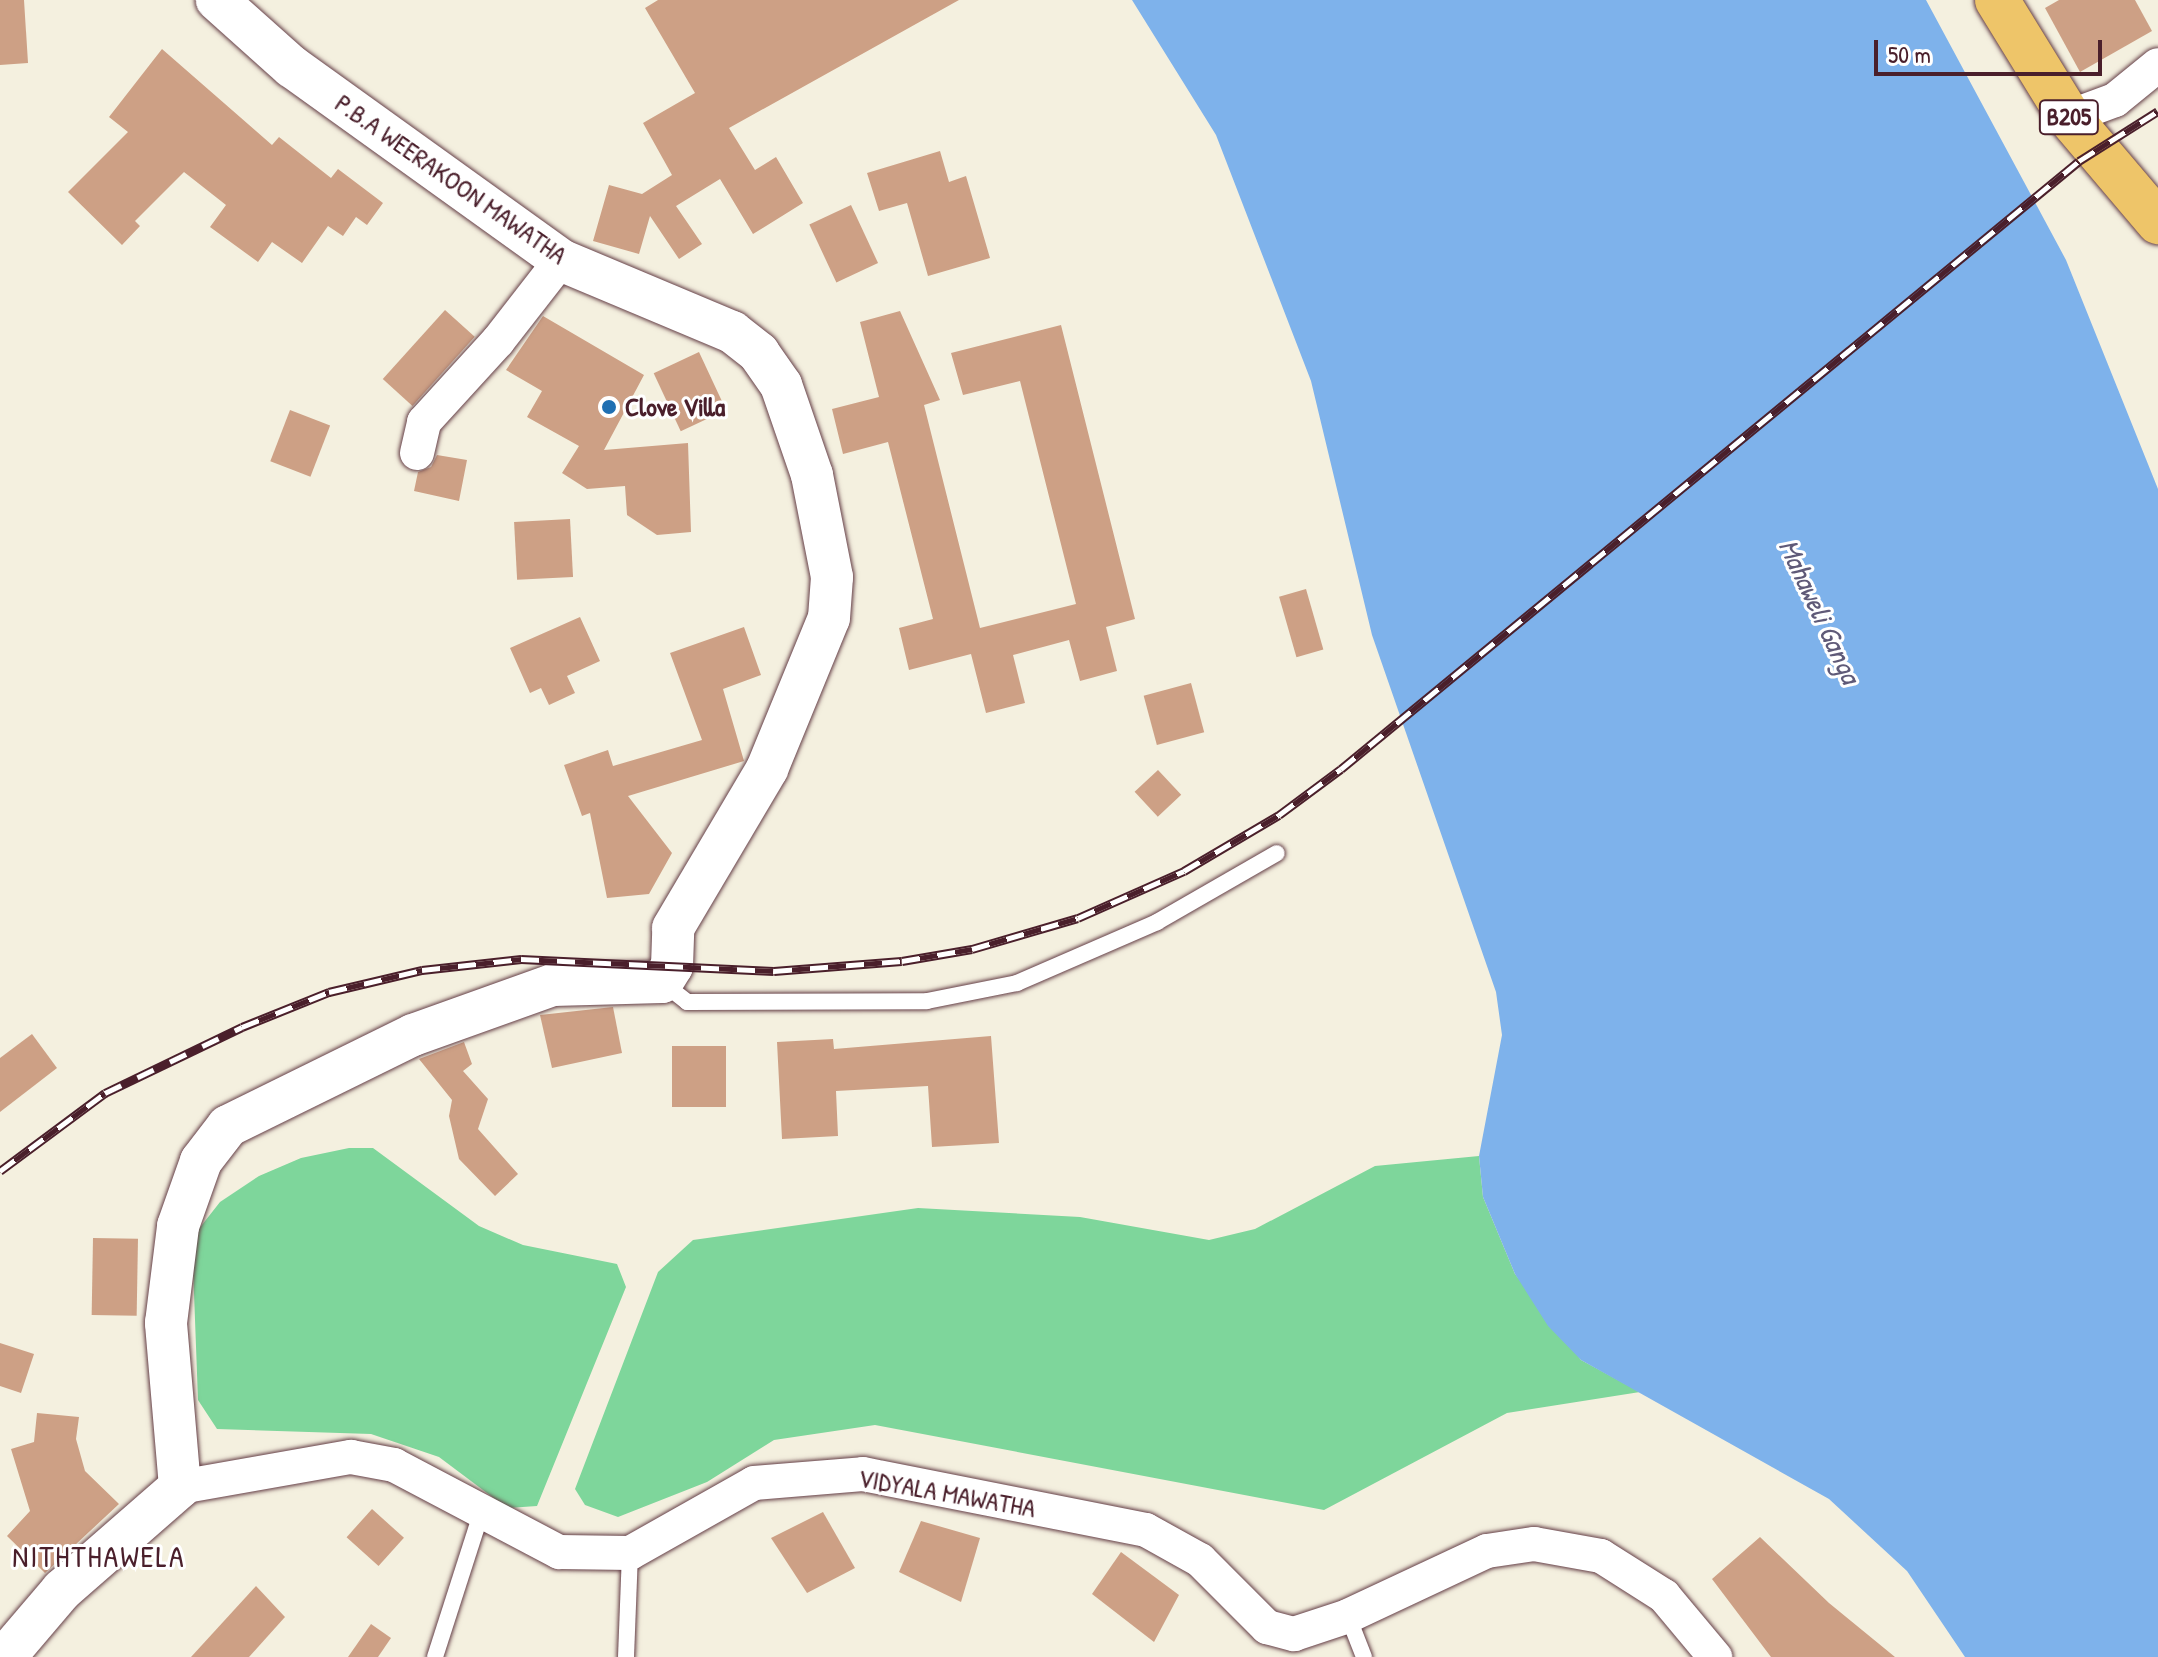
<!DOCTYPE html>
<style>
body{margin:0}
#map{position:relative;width:2158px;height:1657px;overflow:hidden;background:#f4f0df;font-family:"Patrick Hand",sans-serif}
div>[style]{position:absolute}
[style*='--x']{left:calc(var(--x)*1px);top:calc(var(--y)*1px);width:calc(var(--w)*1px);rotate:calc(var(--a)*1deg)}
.green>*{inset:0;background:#7ed69b}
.water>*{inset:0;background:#7eb2eb}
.building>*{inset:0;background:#cda085;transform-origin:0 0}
.roads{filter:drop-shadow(0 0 2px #643e46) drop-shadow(0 0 2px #643e46)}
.service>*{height:16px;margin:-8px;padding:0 8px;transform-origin:8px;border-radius:8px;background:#fff}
.minor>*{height:34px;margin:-17px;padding:0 17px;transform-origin:17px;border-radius:17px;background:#fff}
.tertiary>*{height:42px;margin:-21px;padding:0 21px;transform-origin:21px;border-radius:21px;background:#fff}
.primary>*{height:44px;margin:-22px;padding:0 22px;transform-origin:22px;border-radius:22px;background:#eec569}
.rail>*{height:9px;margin-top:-4.5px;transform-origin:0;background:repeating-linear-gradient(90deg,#fff 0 18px,#4a1f2b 0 36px);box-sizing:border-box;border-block:2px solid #4a1f2b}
.dots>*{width:22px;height:22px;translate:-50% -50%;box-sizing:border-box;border:4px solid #fff;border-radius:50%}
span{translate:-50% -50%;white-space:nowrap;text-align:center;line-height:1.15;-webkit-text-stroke:6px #fff;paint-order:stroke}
.shield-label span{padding:2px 6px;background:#fff;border:2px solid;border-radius:6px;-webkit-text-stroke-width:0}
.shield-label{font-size:24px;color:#4a1f2b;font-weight:700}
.street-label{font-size:26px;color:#4a1f2b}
.poi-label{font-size:26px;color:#4a1f2b;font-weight:700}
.left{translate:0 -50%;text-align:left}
.water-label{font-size:28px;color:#5f5a78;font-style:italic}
.quarter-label{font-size:30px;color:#4a1f2b;letter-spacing:2px}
.scale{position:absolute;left:1874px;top:40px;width:228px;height:36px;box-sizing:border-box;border:4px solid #4a1f2b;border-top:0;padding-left:10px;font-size:24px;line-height:28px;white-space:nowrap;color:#4a1f2b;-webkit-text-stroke:6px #fff;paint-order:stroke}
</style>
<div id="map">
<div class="green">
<i style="clip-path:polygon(349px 1148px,373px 1148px,479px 1226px,523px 1245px,617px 1264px,626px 1287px,537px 1506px,507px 1508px,439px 1457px,371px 1434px,217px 1429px,198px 1400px,193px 1266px,198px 1230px,220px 1202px,259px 1176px,301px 1158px)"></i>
<i style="clip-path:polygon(1479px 1156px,1483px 1197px,1515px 1274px,1581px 1360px,1640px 1392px,1507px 1413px,1324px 1510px,875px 1425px,774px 1440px,707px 1482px,618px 1517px,585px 1505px,575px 1489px,658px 1272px,693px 1240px,918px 1208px,1080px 1217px,1209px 1240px,1255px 1229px,1375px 1166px)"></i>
</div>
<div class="water">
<i style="clip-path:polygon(1132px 0,1926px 0,2066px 260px,2158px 489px,2158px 1657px,1965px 1657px,1907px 1571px,1829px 1499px,1581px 1360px,1548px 1326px,1515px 1274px,1483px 1197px,1479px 1156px,1502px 1035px,1496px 992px,1372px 635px,1311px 381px,1216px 135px)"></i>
</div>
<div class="building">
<i style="clip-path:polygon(0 0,24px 0,28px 63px,0 65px)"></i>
<i style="clip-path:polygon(658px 0,959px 0,729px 128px,755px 170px,776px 157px,803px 203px,753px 234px,720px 179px,676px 206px,702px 244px,679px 259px,650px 216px,639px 254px,593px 241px,609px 185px,642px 194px,672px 175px,643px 123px,695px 93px,645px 8px)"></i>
<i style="clip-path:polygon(2059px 0,2135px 0,2152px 31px,2080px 72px,2045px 8px)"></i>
<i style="clip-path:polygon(162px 49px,272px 145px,279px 137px,331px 178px,338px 169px,383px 203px,367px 225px,356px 217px,343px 236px,328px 226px,302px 263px,272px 242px,258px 262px,210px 227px,226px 205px,184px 172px,135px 221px,140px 226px,122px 245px,68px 192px,128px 132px,109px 117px)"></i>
<i style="clip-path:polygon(940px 151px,949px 182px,966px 176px,990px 258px,928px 276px,907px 203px,879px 211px,867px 173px)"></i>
<i style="left:851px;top:205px;width:64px;height:46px;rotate:65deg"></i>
<i style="left:445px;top:310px;width:40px;height:93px;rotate:42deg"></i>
<i style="clip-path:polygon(900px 311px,940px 400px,924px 405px,980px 628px,1076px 604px,1020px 381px,963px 395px,951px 353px,1061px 325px,1135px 619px,1106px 627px,1117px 671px,1080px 681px,1069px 640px,1013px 655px,1025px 703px,986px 713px,971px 654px,909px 670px,899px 628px,933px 619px,888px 442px,843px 454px,832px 409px,879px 397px,860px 322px)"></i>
<i style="clip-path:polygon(543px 316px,644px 375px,604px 450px,688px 443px,691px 532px,657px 535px,627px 515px,625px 486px,587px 489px,562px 473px,579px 446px,527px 417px,542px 391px,506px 370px)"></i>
<i style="left:699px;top:352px;width:64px;height:50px;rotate:65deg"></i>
<i style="left:290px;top:410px;width:43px;height:55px;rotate:21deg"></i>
<i style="clip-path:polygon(437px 455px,467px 460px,459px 501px,414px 491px,418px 472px,431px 467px)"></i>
<i style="left:570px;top:519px;width:58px;height:56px;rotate:87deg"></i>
<i style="left:1306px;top:589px;width:63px;height:28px;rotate:74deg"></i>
<i style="clip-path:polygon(580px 617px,600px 661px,567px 676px,575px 693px,549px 705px,541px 688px,530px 693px,510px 648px)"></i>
<i style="clip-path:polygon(744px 627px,761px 675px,723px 689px,744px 761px,628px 796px,672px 853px,649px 894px,607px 898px,590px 813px,582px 816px,564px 765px,608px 750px,613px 766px,702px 740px,670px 653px)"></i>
<i style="left:1191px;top:683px;width:51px;height:49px;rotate:75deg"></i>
<i style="left:1158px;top:770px;width:34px;height:32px;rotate:47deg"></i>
<i style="clip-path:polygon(613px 1007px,622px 1053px,552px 1068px,540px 1015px)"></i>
<i style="clip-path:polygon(32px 1034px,57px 1068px,0 1112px,0 1058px)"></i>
<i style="clip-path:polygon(991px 1036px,999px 1143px,932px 1147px,928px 1086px,836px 1091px,838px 1136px,782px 1139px,777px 1042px,833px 1039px,834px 1049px)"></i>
<i style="clip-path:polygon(464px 1042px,472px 1064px,463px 1071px,488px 1099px,478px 1129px,518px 1174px,495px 1196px,459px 1159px,449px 1116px,452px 1100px,419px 1059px)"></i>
<i style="left:672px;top:1046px;width:54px;height:61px"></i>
<i style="left:93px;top:1238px;width:45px;height:77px;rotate:1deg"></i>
<i style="clip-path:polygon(0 1343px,34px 1354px,21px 1393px,0 1386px)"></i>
<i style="clip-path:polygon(37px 1413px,79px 1417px,76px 1439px,85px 1471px,119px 1504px,45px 1573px,7px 1536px,30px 1511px,11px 1449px,34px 1442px)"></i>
<i style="left:372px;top:1509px;width:43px;height:38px;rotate:42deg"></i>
<i style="clip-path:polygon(823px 1512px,855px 1568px,807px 1593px,771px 1538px)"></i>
<i style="clip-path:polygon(921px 1521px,980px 1538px,961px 1602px,899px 1572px)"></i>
<i style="clip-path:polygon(1760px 1537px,1829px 1603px,1895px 1657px,1771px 1657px,1712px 1579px)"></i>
<i style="clip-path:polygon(1121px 1552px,1179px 1595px,1154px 1642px,1092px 1594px)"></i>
<i style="clip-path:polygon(256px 1586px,285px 1617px,249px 1657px,191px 1657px)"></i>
<i style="clip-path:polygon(371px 1624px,391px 1638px,378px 1657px,348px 1657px)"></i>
</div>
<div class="roads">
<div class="service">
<i style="--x:663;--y:983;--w:31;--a:38"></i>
<i style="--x:687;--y:1002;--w:240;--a:-0.2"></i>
<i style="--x:927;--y:1001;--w:92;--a:-11.3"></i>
<i style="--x:1017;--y:983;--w:153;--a:-23.5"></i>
<i style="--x:1157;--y:922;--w:138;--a:-29.9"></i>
<i style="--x:1348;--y:1616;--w:44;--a:68.7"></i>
<i style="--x:435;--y:1657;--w:153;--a:-72.2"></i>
<i style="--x:626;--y:1657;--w:104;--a:-87.8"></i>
</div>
<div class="minor">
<i style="--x:2069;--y:117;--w:49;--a:-20.3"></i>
<i style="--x:2115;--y:100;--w:55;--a:-39.1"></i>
<i style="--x:417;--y:453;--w:32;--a:-77"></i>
<i style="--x:424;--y:422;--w:110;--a:-47.6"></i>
<i style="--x:498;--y:341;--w:103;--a:-52.1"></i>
<i style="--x:180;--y:1487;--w:174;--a:-10"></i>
<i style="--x:351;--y:1457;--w:44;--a:10.5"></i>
<i style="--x:394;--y:1465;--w:187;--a:27.8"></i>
<i style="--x:559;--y:1552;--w:71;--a:0.8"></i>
<i style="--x:630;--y:1553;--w:142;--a:-29.4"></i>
<i style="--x:754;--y:1483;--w:109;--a:-4.7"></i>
<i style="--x:863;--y:1474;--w:288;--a:11.2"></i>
<i style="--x:1146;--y:1530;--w:62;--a:29.1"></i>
<i style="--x:1200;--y:1560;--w:95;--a:45"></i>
<i style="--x:1267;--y:1627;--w:28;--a:15"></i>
<i style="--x:1294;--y:1634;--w:57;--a:-18.4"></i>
<i style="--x:1348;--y:1616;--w:153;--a:-25.1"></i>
<i style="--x:1487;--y:1551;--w:48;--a:-8.5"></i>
<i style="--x:1534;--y:1544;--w:68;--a:10.2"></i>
<i style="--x:1601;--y:1556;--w:75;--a:32.4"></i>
<i style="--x:1664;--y:1596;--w:80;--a:50.1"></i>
</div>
<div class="tertiary">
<i style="--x:5;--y:1657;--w:88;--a:-49.6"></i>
<i style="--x:62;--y:1590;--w:157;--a:-41.1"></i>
<i style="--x:180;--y:1487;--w:165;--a:-94.9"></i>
<i style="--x:166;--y:1323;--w:98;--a:-82.9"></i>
<i style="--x:178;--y:1226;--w:69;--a:-70.5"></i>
<i style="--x:201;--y:1161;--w:44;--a:-52.4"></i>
<i style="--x:228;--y:1126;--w:206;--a:-26.2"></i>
<i style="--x:413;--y:1035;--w:149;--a:-19.7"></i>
<i style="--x:553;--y:985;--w:109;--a:-1.6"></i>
<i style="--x:662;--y:982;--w:19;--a:-58"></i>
<i style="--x:672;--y:966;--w:38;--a:-88"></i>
<i style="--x:673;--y:928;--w:185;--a:-59.4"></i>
<i style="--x:767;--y:769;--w:163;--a:-67.7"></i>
<i style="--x:829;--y:618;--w:41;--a:-85.8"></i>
<i style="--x:832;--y:577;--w:104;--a:-101.1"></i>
<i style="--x:812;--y:475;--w:95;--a:-109"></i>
<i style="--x:781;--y:385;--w:39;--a:-125"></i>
<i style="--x:759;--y:353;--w:34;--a:-142"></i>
<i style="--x:732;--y:332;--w:186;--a:-157.2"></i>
<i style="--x:561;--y:260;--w:331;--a:-144.3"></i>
<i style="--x:292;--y:67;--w:101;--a:-138.2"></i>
</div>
<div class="primary">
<i style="--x:1997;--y:0;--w:137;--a:58.4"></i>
<i style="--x:2069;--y:117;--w:138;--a:49.7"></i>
</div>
</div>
<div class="rail">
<i style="--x:0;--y:1171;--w:131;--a:-36.6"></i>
<i style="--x:105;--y:1093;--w:152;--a:-25.7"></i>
<i style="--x:242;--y:1027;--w:94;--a:-21.9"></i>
<i style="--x:329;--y:992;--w:96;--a:-13.3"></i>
<i style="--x:422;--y:970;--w:100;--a:-6.3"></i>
<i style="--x:521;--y:959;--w:253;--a:2.7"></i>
<i style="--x:774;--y:971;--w:128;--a:-4.5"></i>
<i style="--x:902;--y:961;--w:71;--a:-9.7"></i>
<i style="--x:972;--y:949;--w:110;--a:-16.3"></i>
<i style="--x:1078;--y:918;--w:116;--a:-23.9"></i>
<i style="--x:1184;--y:871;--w:110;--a:-30.5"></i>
<i style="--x:1279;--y:815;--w:77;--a:-36.6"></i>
<i style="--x:1341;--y:769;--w:956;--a:-39.48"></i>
<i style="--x:2079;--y:161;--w:93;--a:-32.3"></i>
</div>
<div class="dots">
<i style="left:609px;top:407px;background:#1f6fb2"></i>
</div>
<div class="shield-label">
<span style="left:2069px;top:117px">B205</span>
</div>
<div class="street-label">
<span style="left:451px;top:179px;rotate:35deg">P.B.A WEERAKOON MAWATHA</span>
<span style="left:947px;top:1493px;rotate:10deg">VIDYALA MAWATHA</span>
</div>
<div class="poi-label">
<span class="left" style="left:625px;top:407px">Clove Villa</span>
</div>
<div class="water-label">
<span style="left:1820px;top:611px;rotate:65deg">Mahaweli Ganga</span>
</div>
<div class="quarter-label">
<span style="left:99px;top:1556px">NITHTHAWELA</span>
</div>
<div class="scale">50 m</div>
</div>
